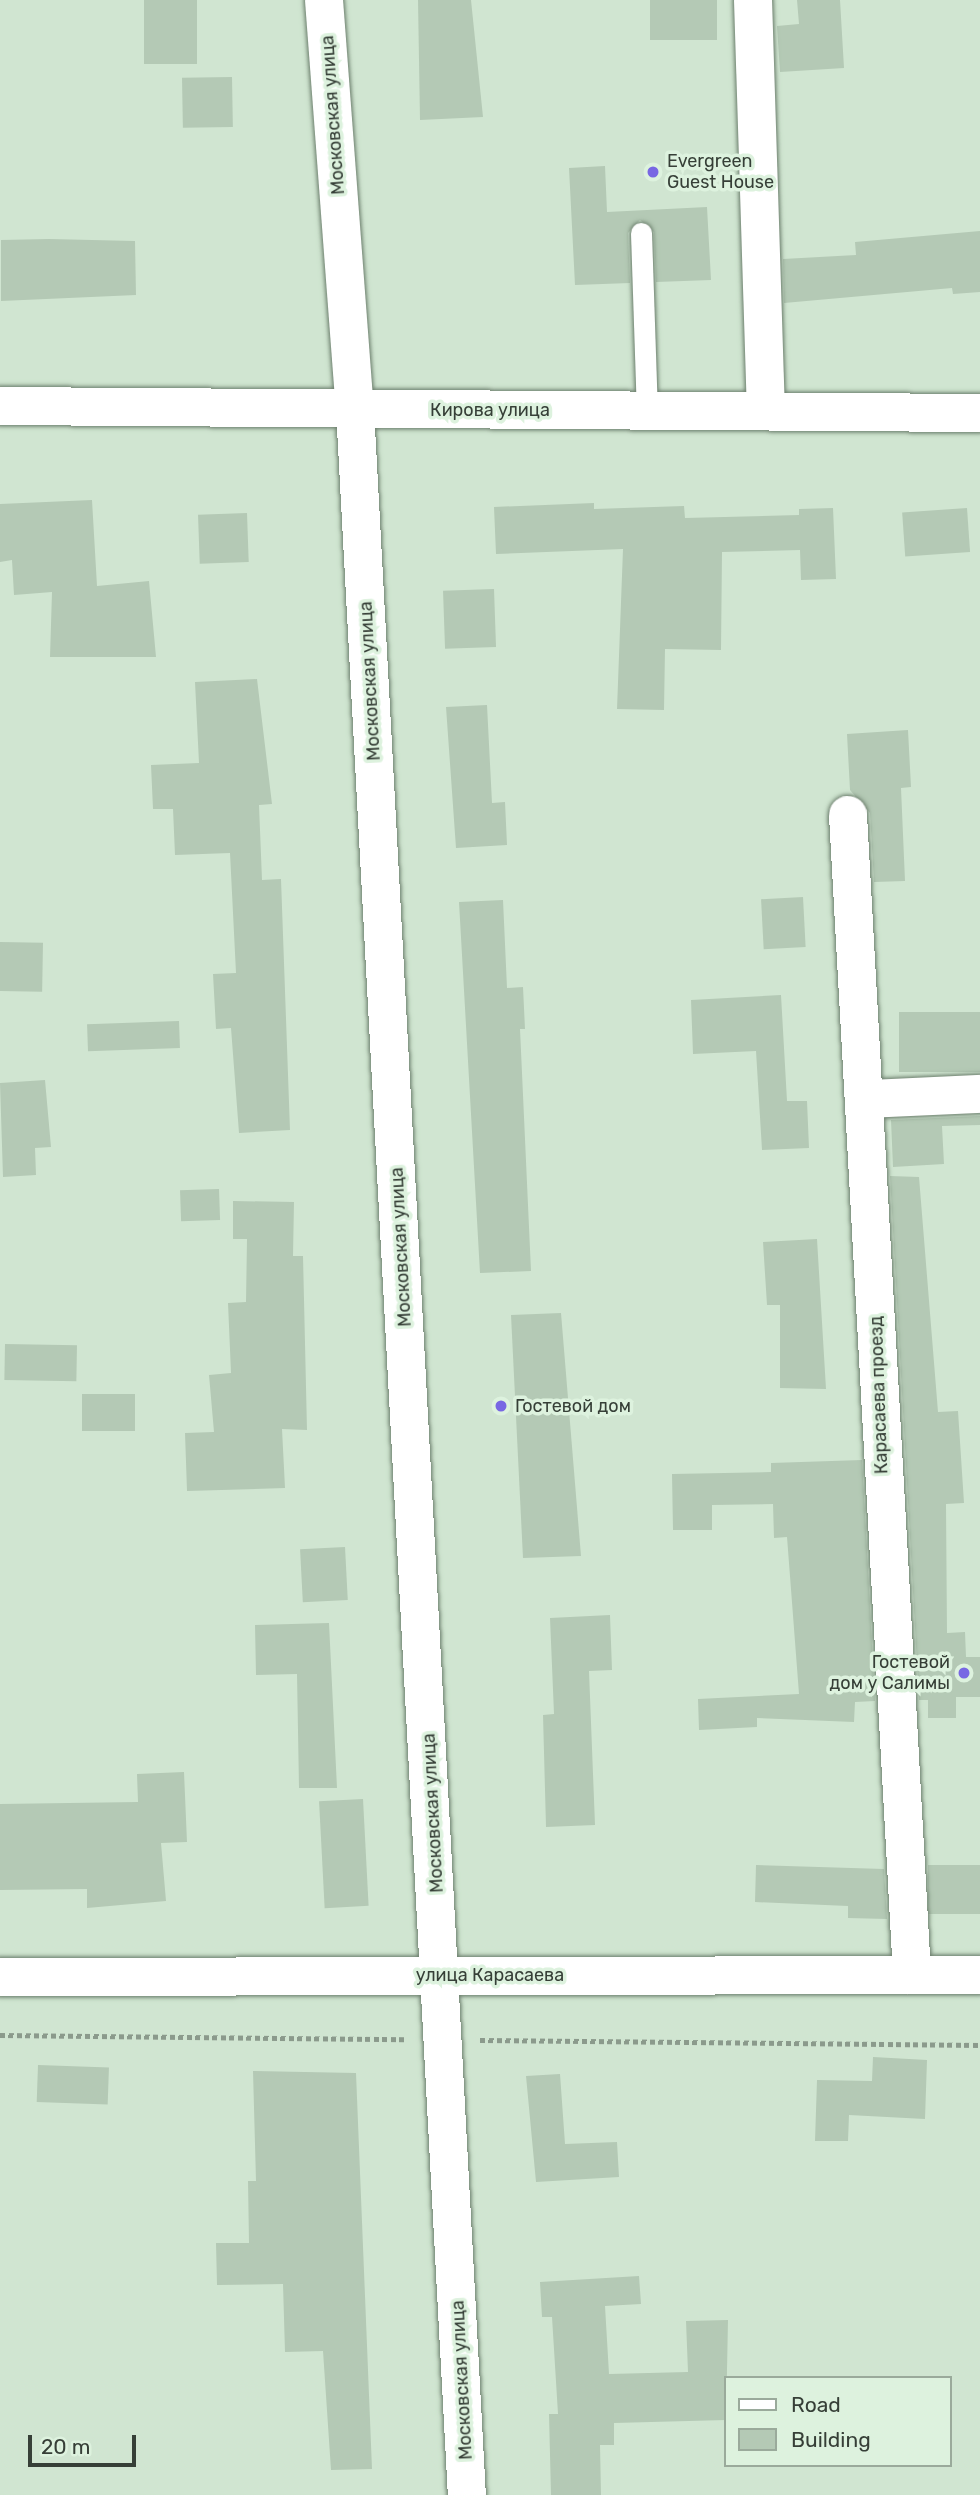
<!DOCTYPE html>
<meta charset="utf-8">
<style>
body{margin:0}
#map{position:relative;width:980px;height:2495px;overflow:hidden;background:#d0e5d1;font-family:Rubik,sans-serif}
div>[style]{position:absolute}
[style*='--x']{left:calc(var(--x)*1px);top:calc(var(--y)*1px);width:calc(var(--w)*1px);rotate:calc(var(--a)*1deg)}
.building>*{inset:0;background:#b4c9b5;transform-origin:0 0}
.path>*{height:4.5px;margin-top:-2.25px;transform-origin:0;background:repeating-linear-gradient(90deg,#8b9a8c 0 5px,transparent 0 8.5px)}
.roads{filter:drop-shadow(0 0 2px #6d806e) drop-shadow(0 0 2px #6d806e)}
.lane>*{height:21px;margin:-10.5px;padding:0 10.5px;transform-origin:10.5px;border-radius:10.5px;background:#fff}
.street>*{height:38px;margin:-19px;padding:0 19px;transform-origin:19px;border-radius:19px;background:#fff}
.secondary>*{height:38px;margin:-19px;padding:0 19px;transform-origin:19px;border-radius:19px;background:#fff}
.dots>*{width:19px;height:19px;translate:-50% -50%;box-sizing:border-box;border:4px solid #ddf2de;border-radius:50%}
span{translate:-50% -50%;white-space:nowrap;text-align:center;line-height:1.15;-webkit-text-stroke:7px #ddf2de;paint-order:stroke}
.street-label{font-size:18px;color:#363f37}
.poi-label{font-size:18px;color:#363f37}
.left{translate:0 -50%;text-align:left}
.right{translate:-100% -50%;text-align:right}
.legend{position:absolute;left:724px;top:2376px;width:228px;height:91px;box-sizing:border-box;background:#ddf2de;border:2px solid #9aaa9b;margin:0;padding:9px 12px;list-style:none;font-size:21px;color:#363f37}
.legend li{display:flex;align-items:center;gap:14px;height:35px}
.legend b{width:35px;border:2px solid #9aaa9b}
.scale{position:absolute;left:28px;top:2435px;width:108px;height:32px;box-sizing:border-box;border:4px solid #363f37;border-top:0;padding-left:9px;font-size:21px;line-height:24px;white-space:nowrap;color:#363f37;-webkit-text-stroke:5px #ddf2de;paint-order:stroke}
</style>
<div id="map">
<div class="building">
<i style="left:144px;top:0;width:53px;height:64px"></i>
<i style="clip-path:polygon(418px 0,471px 0,483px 117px,420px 120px)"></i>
<i style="left:650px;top:0;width:67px;height:40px"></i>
<i style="clip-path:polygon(797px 0,840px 0,844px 68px,780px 72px,777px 26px,799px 24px)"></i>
<i style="left:232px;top:77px;width:50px;height:50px;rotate:89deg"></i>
<i style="clip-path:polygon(605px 166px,607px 212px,707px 207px,711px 280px,656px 282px,654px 232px,640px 220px,628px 233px,630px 283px,575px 285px,569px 168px)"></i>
<i style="clip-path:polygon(980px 231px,980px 292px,953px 294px,952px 288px,784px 303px,783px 259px,856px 255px,855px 242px)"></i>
<i style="clip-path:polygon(49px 239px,135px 241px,136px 295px,1px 301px,1px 240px)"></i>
<i style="clip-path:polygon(92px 500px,97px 586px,149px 581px,156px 657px,50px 657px,52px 592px,14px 595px,12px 560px,0 562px,0 504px)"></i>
<i style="clip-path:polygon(594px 503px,594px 509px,684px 506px,685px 518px,799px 515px,799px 509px,833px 508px,836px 579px,801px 580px,800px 550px,722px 552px,721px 650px,665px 649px,664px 710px,617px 709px,623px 549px,496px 554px,494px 507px)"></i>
<i style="left:967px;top:508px;width:44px;height:65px;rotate:86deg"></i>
<i style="left:247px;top:513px;width:49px;height:49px;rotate:88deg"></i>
<i style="left:494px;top:589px;width:58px;height:51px;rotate:88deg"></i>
<i style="clip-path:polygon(257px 679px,272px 804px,259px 805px,262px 880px,281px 879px,290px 1130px,239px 1133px,231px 1028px,216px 1029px,213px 974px,236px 973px,230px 853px,175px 855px,173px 809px,153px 809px,151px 765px,199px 763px,195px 682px)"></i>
<i style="clip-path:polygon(487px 705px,492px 803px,505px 802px,507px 845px,456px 848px,446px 707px)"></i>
<i style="clip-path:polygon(908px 730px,911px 787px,901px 788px,905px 881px,874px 882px,870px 813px,850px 790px,847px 734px)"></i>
<i style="left:803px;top:897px;width:50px;height:42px;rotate:87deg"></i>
<i style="clip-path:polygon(503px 900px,507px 988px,523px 987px,525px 1029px,520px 1029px,531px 1271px,480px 1273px,459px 902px)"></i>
<i style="left:0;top:942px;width:43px;height:49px;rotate:1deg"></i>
<i style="clip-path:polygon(781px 995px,787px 1101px,807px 1101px,809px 1148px,762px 1150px,756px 1051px,693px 1054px,691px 1000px)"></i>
<i style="left:980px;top:1012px;width:60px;height:81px;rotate:90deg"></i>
<i style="left:179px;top:1021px;width:27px;height:92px;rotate:88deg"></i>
<i style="clip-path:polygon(45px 1080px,51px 1147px,35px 1148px,36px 1175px,3px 1177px,0 1083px)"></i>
<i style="clip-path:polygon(980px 1116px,980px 1125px,942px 1126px,944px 1164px,893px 1167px,891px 1120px)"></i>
<i style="clip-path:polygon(890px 1176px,919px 1177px,938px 1412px,958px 1411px,964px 1503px,946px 1504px,947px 1633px,965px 1632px,966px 1657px,980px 1657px,980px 1697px,956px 1697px,956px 1718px,928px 1718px,928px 1700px,919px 1700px)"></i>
<i style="left:219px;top:1189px;width:31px;height:39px;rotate:88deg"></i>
<i style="clip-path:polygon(233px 1201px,294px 1202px,293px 1256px,303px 1256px,307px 1430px,282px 1429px,285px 1488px,187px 1491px,185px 1433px,214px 1432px,209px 1375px,231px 1373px,228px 1303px,246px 1302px,247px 1239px,233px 1239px)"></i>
<i style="clip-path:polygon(817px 1239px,826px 1389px,780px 1388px,780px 1305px,767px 1305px,763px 1242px)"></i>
<i style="clip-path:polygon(561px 1313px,581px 1556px,523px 1558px,511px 1315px)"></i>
<i style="left:5px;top:1344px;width:72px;height:36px;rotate:1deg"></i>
<i style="left:135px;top:1394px;width:37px;height:53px;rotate:90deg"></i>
<i style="clip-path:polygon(862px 1460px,875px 1701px,855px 1702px,854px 1722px,757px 1718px,757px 1727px,699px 1730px,698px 1699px,799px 1694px,787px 1537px,774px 1538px,773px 1504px,712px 1505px,712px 1530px,673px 1530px,672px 1474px,771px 1472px,771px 1463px)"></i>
<i style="left:345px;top:1547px;width:53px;height:45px;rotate:87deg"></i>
<i style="clip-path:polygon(610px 1615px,612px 1670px,589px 1671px,595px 1825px,546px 1827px,543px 1715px,554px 1714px,550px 1618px)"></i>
<i style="clip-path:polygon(329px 1623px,337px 1788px,299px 1788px,297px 1674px,256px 1675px,255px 1625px)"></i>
<i style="clip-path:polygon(184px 1772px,187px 1842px,161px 1843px,166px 1901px,87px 1908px,87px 1889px,0 1890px,0 1804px,138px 1802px,137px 1774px)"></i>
<i style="left:363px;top:1799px;width:107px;height:44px;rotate:87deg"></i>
<i style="clip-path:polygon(756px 1865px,884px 1869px,887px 1919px,848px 1918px,848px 1906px,755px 1902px)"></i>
<i style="left:980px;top:1865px;width:49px;height:52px;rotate:90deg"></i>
<i style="clip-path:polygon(873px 2057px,927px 2060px,925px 2119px,849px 2115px,848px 2141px,815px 2141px,817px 2080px,872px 2081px)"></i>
<i style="left:38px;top:2065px;width:71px;height:37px;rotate:2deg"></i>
<i style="clip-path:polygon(253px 2071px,356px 2073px,372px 2469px,331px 2470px,323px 2351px,285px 2352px,283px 2284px,217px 2285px,216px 2243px,249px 2243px,248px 2181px,256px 2181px)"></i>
<i style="clip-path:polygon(560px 2074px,565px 2144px,617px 2142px,619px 2177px,536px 2182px,526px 2076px)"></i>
<i style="clip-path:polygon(639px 2276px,641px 2304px,605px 2306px,609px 2374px,688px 2372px,686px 2321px,728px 2320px,726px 2420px,614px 2423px,614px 2445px,600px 2445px,601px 2495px,551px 2495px,549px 2414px,558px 2414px,552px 2317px,542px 2317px,540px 2282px)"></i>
</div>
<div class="path">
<i style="--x:0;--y:2035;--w:405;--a:0.6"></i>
<i style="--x:480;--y:2040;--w:500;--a:0.57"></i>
</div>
<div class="roads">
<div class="lane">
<i style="--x:641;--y:233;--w:178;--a:88.1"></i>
</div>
<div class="street">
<i style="--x:324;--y:0;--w:410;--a:85.7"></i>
<i style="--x:355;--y:409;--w:2089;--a:86.93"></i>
<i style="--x:753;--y:0;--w:411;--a:88.2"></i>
<i style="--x:0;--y:406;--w:980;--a:0.41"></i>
<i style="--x:848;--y:815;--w:1162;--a:86.84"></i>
<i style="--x:868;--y:1099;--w:112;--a:-2.6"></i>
</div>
<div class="secondary">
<i style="--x:0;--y:1977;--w:980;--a:-0.12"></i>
</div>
</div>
<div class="dots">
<i style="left:653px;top:172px;background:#7867e3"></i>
<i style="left:501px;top:1406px;background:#7867e3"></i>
<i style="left:964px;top:1673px;background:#7867e3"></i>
</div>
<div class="street-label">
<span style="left:333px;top:115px;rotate:-94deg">Московская улица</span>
<span style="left:490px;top:410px">Кирова улица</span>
<span style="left:370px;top:681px;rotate:-93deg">Московская улица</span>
<span style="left:401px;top:1247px;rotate:-93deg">Московская улица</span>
<span style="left:879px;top:1395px;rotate:-92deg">Карасаева проезд</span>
<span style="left:433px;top:1813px;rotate:-93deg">Московская улица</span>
<span style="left:490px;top:1975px">улица Карасаева</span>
<span style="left:462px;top:2380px;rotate:-93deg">Московская улица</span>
</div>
<div class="poi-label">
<span class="left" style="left:667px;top:172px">Evergreen<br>Guest House</span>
<span class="left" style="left:515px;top:1406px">Гостевой дом</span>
<span class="right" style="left:950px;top:1673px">Гостевой<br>дом у Салимы</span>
</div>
<ul class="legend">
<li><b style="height:9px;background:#fff"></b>Road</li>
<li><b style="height:19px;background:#b4c9b5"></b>Building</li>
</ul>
<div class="scale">20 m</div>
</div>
